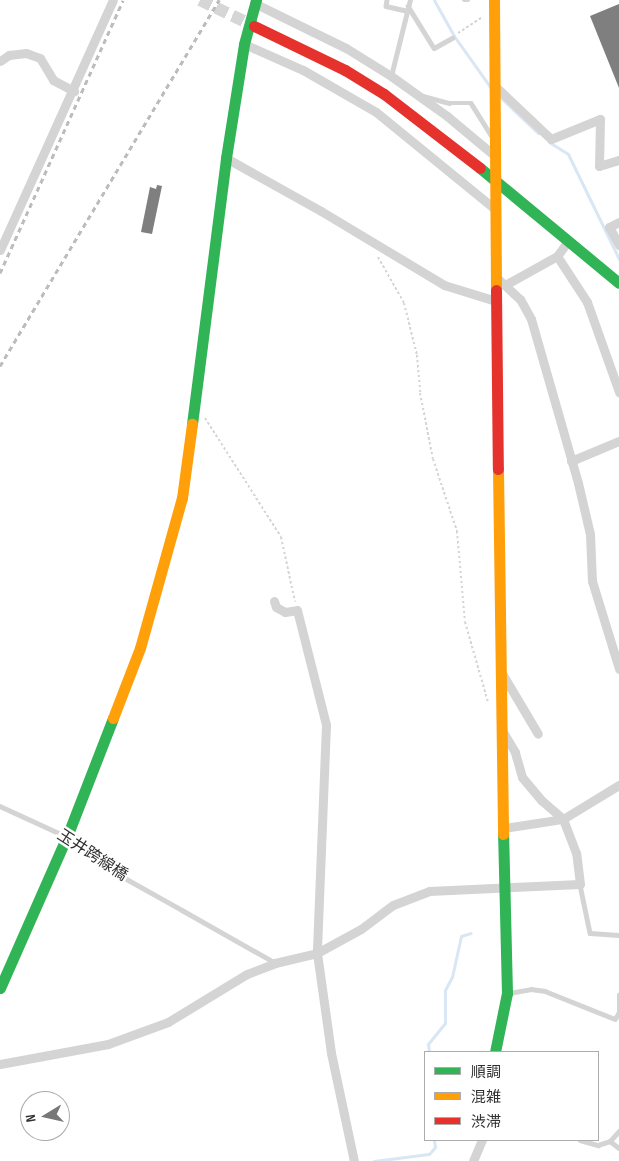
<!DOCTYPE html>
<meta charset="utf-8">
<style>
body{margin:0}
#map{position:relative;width:619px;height:1161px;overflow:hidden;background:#fff;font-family:"Sofia Sans Condensed","Noto Sans JP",sans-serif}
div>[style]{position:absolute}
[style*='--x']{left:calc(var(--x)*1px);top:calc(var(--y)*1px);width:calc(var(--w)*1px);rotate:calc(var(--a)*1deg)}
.stream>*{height:3px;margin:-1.5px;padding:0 1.5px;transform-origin:1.5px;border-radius:1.5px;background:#d9e6f3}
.building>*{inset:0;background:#7f7f7f}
.secondary-tunnel>*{height:12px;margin-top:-6px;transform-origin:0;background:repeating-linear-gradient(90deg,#d6d6d6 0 12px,transparent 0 18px)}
.path>*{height:2px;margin-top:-1px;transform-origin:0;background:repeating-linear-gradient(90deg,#d4d4d4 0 2.5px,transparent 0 5px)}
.lane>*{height:4.5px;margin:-2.25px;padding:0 2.25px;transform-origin:2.25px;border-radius:2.25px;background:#d4d4d4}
.street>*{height:9px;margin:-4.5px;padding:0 4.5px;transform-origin:4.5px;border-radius:4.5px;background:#d4d4d4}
.fast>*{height:11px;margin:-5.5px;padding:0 5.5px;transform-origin:5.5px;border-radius:5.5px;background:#30b455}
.slow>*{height:11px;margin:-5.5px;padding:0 5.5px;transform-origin:5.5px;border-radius:5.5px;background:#ff9f0a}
.jam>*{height:11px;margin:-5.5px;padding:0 5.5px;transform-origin:5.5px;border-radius:5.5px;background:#e5322d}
.rail>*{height:3px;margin-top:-1.5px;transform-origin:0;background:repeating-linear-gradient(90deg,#bcbcbc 0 5px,transparent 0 9px)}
.lane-bridge>*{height:4.5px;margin:-2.25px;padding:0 2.25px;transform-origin:2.25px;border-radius:2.25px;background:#d4d4d4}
span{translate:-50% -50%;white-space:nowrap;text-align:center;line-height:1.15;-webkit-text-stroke:5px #fff;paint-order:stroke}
.street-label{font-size:16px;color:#303030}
.legend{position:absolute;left:424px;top:1051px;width:175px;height:90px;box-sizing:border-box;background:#fff;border:1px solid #acacac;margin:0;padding:6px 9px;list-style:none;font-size:15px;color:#303030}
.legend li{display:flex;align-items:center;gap:10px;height:25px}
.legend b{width:25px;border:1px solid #acacac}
.north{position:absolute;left:20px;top:1091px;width:50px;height:50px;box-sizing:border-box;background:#fff;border:1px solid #acacac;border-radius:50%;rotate:261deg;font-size:14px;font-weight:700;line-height:20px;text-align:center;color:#303030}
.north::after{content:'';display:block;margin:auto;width:18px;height:22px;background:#787878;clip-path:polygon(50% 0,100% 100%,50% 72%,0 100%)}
</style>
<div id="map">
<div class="stream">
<i style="--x:434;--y:0;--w:41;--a:60.9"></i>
<i style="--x:454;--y:36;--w:64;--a:54.6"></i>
<i style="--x:499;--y:96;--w:54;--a:43.5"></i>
<i style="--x:549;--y:142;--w:22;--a:32"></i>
<i style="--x:568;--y:154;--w:117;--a:64.1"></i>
<i style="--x:429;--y:1052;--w:8;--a:-97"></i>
<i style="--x:428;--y:1044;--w:27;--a:-51"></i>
<i style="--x:445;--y:1023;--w:33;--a:-90"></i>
<i style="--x:445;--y:990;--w:15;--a:-62"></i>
<i style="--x:452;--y:977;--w:42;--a:-77.6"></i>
<i style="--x:461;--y:936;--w:10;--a:-17"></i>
<i style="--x:374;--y:1161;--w:55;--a:-7.3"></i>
<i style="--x:429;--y:1154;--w:9;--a:-49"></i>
<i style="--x:435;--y:1147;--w:7;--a:-98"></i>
</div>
<div class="building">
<i style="clip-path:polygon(619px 4px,619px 88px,590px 16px)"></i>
<i style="clip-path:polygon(157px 185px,162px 186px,152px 234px,141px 232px,150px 187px,156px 189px)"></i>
</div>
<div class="secondary-tunnel">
<i style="--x:200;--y:0;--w:60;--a:25.7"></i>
</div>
<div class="path">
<i style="--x:458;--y:33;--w:30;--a:-33"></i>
<i style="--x:378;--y:257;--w:53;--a:60.5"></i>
<i style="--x:404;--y:303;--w:54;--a:76"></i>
<i style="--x:417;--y:355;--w:38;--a:85"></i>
<i style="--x:420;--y:393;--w:67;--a:78.9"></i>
<i style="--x:433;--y:459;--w:76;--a:71.6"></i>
<i style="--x:457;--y:531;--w:91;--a:85"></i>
<i style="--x:465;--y:622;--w:83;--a:74"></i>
<i style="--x:205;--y:418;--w:141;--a:57.4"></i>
<i style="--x:281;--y:537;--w:66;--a:77.8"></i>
</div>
<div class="lane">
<i style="--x:387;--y:0;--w:6;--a:99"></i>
<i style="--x:386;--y:6;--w:22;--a:13"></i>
<i style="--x:464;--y:0;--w:4;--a:0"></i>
<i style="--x:408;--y:6;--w:49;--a:58.2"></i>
<i style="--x:434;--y:48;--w:21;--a:-29"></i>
<i style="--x:391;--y:76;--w:78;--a:-76"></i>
<i style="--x:423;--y:96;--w:27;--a:15"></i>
<i style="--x:449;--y:103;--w:22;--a:0"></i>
<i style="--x:471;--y:103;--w:40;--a:58"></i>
<i style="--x:580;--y:885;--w:49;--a:78.2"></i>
<i style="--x:590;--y:933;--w:29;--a:4"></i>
<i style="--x:182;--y:910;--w:106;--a:29.5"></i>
<i style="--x:509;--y:993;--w:22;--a:-10"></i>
<i style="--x:531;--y:989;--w:14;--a:8"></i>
<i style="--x:545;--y:991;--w:75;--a:21.8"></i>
<i style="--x:615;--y:1019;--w:8;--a:-60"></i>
<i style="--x:619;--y:1012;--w:17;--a:-90"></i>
<i style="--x:580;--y:1140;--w:19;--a:16"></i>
<i style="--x:598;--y:1145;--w:13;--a:-18"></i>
<i style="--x:610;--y:1141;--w:13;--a:-48"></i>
<i style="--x:610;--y:1141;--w:11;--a:38"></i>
</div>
<div class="street">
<i style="--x:254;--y:3;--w:102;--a:26.1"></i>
<i style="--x:346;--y:48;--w:53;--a:31.9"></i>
<i style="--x:391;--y:76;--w:69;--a:35.5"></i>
<i style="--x:447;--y:116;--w:64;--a:39.9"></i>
<i style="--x:244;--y:44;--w:64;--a:23.8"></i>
<i style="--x:303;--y:70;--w:84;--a:29.9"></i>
<i style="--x:376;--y:112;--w:155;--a:39.2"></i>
<i style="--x:0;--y:61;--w:11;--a:-34"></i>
<i style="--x:9;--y:55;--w:17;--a:-7"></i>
<i style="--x:26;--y:53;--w:15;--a:20"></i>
<i style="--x:40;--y:58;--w:26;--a:59"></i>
<i style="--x:53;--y:80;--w:24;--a:28"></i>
<i style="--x:495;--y:86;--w:77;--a:43.4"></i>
<i style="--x:551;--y:139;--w:53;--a:-22.2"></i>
<i style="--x:600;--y:119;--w:47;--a:91.2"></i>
<i style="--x:599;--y:166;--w:21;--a:-17"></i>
<i style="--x:226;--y:158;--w:109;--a:29.2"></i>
<i style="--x:321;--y:211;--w:144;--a:31"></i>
<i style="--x:444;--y:285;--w:54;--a:17.1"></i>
<i style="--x:619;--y:222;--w:11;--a:153"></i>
<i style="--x:609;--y:227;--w:21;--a:61"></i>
<i style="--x:568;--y:241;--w:19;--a:126"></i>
<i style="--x:557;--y:256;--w:55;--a:56.9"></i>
<i style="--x:587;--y:302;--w:96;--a:70.4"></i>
<i style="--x:0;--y:250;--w:274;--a:-65.7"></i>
<i style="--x:496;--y:277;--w:33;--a:43"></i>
<i style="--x:520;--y:299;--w:23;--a:61"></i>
<i style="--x:531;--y:319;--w:171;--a:74"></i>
<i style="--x:578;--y:483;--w:52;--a:76.8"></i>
<i style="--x:590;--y:534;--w:47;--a:87.6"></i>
<i style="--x:592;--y:581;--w:92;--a:72.9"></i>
<i style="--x:505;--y:285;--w:60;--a:-29.1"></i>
<i style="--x:571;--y:461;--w:52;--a:-22.6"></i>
<i style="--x:274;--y:601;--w:6;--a:72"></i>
<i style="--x:276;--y:607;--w:10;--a:29"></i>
<i style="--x:285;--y:612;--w:12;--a:-9"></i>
<i style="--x:297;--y:610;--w:119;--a:75.8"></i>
<i style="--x:326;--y:725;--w:228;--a:92.3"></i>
<i style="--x:317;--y:953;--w:101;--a:82"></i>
<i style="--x:331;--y:1053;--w:110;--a:78"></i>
<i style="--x:500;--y:670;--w:74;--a:59.3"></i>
<i style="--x:504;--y:828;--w:60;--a:-8.7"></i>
<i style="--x:563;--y:819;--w:66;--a:-31.3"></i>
<i style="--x:0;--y:1064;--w:110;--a:-10.5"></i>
<i style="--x:108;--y:1044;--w:64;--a:-20.1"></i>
<i style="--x:168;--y:1022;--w:92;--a:-31.3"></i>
<i style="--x:247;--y:974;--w:30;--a:-21"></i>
<i style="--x:275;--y:963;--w:43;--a:-13.4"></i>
<i style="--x:317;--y:953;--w:50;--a:-28.6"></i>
<i style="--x:361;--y:929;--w:40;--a:-37"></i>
<i style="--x:393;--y:905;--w:39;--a:-21"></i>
<i style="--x:429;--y:891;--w:151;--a:-2.7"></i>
<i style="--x:580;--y:884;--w:31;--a:-97"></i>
<i style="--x:576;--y:853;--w:36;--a:-111"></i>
<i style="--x:563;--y:819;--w:28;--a:-139"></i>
<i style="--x:542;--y:801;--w:31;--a:-130"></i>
<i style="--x:522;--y:777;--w:26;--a:-106"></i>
<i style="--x:515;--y:752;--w:27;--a:-121"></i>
<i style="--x:473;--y:1161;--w:23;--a:-67"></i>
</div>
<div class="fast">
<i style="--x:480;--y:168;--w:180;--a:39.6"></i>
<i style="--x:192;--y:424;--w:268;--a:-82.7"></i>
<i style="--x:226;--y:158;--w:115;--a:-81"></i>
<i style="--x:244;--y:44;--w:46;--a:-74.7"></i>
<i style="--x:0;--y:988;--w:168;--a:-66.2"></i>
<i style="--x:68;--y:834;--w:124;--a:-68.8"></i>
<i style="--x:495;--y:1052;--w:60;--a:-78.5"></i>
<i style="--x:507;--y:993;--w:159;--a:-91.4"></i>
</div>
<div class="slow">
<i style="--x:494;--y:0;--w:290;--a:89.6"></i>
<i style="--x:498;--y:469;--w:365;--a:89.2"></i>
<i style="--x:113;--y:718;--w:75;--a:-68.9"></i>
<i style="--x:140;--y:648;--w:156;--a:-74.4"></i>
<i style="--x:182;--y:498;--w:75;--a:-82.3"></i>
</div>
<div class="jam">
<i style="--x:254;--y:26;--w:101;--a:25.8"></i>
<i style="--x:345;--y:70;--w:46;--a:31.6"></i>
<i style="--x:384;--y:94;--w:121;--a:37.6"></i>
<i style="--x:496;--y:290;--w:179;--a:89.4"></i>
</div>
<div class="rail">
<i style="--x:0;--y:273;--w:299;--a:-65.7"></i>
<i style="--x:0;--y:366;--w:427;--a:-59.1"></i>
</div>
<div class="lane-bridge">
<i style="--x:0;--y:806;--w:69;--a:24.7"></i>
<i style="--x:63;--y:835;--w:73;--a:35"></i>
<i style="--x:123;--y:877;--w:68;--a:29.2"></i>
</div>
<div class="street-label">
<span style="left:92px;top:856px;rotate:33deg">玉井跨線橋</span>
</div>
<ul class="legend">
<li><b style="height:6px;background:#30b455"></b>順調</li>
<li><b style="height:6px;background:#ff9f0a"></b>混雑</li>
<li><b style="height:6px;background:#e5322d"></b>渋滞</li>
</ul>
<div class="north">N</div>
</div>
